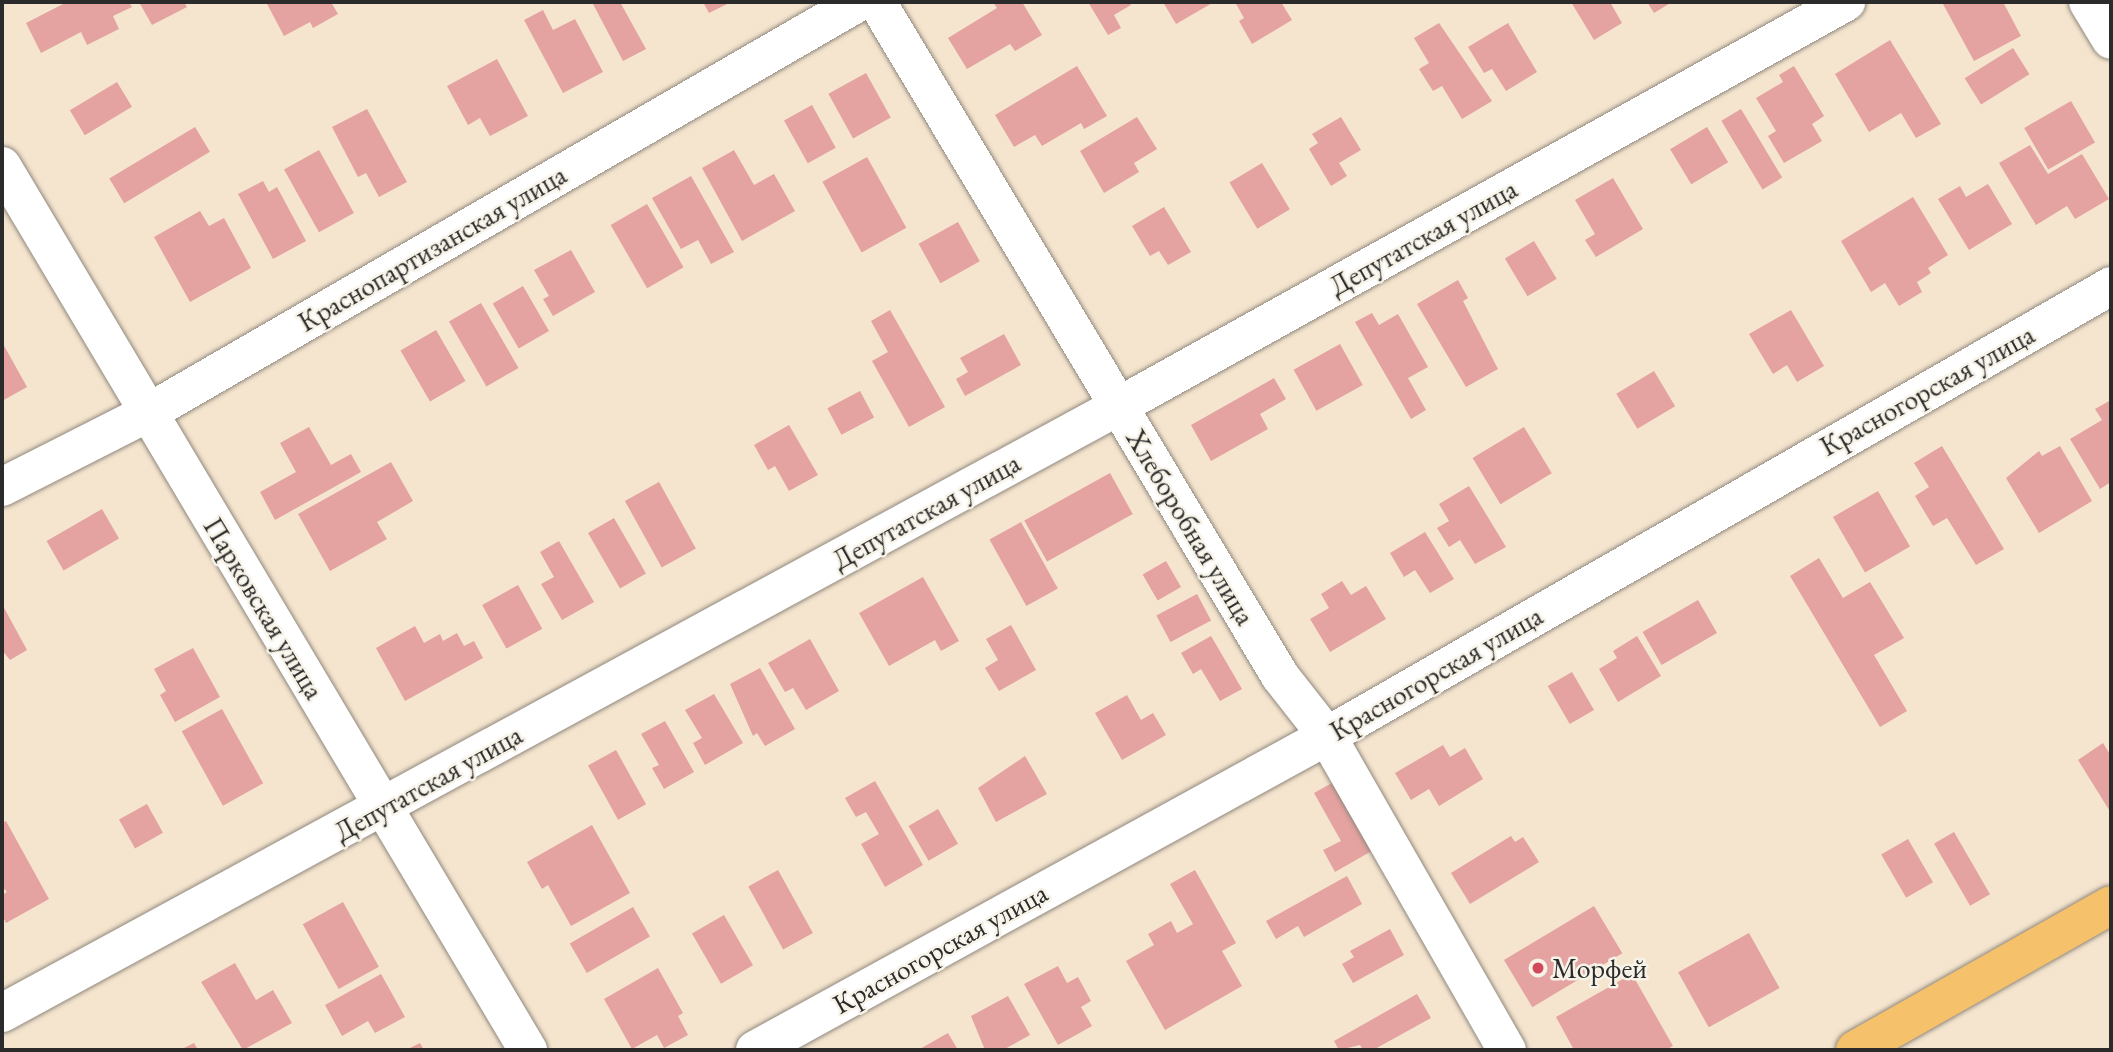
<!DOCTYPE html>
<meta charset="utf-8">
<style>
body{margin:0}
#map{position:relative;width:2113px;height:1052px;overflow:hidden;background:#f5e5cf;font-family:"EB Garamond",serif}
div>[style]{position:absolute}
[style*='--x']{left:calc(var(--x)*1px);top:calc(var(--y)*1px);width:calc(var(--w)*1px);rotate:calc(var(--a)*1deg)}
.building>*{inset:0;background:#e4a2a0;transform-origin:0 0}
.roads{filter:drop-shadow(0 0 2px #90887d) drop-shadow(0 0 2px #90887d)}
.minor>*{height:38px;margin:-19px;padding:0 19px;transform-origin:19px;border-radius:19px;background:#fff}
.major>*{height:38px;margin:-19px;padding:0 19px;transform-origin:19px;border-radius:19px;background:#f6c16b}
.dots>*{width:19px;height:19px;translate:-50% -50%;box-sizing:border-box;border:4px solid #f7f3e8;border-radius:50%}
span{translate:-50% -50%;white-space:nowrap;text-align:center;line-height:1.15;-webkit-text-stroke:5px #f7f3e8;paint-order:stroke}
.street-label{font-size:28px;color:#2b2b2b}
.poi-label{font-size:28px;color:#2b2b2b}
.left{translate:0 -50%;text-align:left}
.frame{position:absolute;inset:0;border:4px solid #2b2b2b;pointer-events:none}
</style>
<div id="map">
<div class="building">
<i style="clip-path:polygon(67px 2px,129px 2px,132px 7px,113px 16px,119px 29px,87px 45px,81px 32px,41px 53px,26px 23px)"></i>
<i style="clip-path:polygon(139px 2px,184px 2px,187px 7px,152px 25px)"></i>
<i style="clip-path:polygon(266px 2px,331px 2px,338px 14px,313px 28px,310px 22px,284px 36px)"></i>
<i style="clip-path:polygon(620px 2px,646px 49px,623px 61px,593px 4px)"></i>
<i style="clip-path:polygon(703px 2px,731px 2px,709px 13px)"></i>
<i style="clip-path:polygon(993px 2px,1022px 2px,1042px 35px,1015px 51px,1010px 44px,967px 69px,948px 38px,997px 8px)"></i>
<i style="clip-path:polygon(1088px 2px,1129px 2px,1131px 5px,1114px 15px,1121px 28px,1108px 35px)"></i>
<i style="clip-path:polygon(1163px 2px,1214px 2px,1176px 24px)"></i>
<i style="clip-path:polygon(1235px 2px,1281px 2px,1292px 20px,1252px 44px,1239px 21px,1244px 18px)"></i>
<i style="clip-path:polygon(1571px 2px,1610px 2px,1622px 23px,1594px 40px)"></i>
<i style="clip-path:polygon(1647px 2px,1672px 2px,1654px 13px)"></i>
<i style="clip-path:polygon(1947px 2px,2003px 2px,2021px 36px,1974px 61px,1943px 4px)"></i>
<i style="clip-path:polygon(543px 10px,553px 30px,575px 19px,603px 72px,563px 93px,524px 20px)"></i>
<i style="clip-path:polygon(1439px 23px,1492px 101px,1462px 119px,1442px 86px,1433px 91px,1419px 69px,1429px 63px,1414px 38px)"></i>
<i style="clip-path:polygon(1508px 23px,1537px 72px,1506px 91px,1492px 69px,1484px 73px,1468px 47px)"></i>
<i style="clip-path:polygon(1890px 40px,1941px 124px,1916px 138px,1901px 113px,1869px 132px,1835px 74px)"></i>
<i style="left:2013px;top:48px;width:31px;height:57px;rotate:58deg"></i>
<i style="clip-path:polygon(497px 59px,528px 116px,490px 136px,480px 118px,468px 125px,447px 86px)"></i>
<i style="clip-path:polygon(1077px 66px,1107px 116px,1084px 129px,1081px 123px,1042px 146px,1035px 135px,1014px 147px,995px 115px)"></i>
<i style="clip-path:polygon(1794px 66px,1824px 116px,1812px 124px,1822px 141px,1784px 163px,1768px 136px,1776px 131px,1756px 98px,1783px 82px,1779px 75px)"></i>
<i style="left:866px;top:73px;width:51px;height:43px;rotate:61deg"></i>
<i style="left:117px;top:82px;width:29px;height:55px;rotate:59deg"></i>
<i style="left:2071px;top:101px;width:48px;height:54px;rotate:60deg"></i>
<i style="left:812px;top:105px;width:49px;height:32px;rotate:61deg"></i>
<i style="clip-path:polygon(367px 109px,407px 182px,379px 197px,366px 173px,358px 177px,332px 127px)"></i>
<i style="left:1741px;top:109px;width:80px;height:23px;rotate:59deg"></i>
<i style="clip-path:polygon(1137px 117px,1157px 149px,1134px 163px,1139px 172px,1104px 193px,1080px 151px)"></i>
<i style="clip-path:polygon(1341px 117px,1361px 150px,1339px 163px,1347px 176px,1331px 186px,1309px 149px,1318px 143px,1312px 134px)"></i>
<i style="left:195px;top:127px;width:29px;height:100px;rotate:59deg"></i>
<i style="left:1707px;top:127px;width:41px;height:43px;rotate:59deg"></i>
<i style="clip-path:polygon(2030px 145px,2048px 174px,2082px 154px,2109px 199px,2075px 219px,2067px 206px,2036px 225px,1999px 163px)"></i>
<i style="left:319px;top:150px;width:72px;height:40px;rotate:61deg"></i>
<i style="clip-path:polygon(734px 150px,754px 185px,774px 174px,795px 211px,742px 241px,702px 168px)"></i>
<i style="left:867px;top:157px;width:81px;height:51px;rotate:61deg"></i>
<i style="left:1262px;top:163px;width:54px;height:38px;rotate:59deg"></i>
<i style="clip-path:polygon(691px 176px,734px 252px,711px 264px,698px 240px,681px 249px,652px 198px)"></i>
<i style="clip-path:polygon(1613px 178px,1643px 229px,1596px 257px,1585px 240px,1595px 234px,1575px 200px)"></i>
<i style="clip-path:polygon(263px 181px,269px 192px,277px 187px,306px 241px,273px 259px,238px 194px)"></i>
<i style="clip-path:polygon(1988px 184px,2012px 224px,1969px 250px,1938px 199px,1960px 186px,1966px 197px)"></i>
<i style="clip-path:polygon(1913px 197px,1948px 255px,1928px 268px,1931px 273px,1917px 282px,1922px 292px,1899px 306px,1885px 283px,1871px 292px,1841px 241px)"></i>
<i style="left:647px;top:204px;width:73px;height:42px;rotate:60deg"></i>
<i style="clip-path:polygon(1164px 207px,1191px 252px,1168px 265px,1159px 251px,1150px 256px,1132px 226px)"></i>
<i style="clip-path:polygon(200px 211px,209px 226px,224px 218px,251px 268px,190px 302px,154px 237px)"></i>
<i style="left:958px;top:222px;width:45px;height:45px;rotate:61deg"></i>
<i style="left:1534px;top:241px;width:44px;height:34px;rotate:59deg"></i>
<i style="clip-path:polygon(571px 250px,595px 292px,553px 316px,543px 299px,549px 296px,534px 270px)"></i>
<i style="clip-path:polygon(1458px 280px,1468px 298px,1463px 301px,1498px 369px,1466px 387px,1417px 304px)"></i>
<i style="left:523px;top:286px;width:52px;height:35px;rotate:60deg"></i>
<i style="left:481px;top:303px;width:75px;height:37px;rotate:60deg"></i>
<i style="clip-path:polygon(890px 310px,945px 407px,909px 427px,872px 361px,888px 352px,871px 321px)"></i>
<i style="clip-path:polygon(1791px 310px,1824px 366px,1797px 382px,1787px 365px,1773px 374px,1749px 334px)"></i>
<i style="clip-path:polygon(1372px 313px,1379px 325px,1398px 314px,1428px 367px,1408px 378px,1426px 410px,1411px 419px,1355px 322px)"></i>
<i style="left:436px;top:330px;width:59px;height:41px;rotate:60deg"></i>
<i style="clip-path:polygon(1004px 334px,1021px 365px,965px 396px,956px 379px,968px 372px,960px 358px)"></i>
<i style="clip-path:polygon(2px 342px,27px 387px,2px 401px)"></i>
<i style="left:1340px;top:344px;width:47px;height:53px;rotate:61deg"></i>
<i style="left:1654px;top:371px;width:41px;height:44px;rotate:59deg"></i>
<i style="clip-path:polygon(1274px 378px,1286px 399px,1260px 414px,1268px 429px,1211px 461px,1191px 425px)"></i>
<i style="left:860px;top:391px;width:30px;height:37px;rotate:62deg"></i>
<i style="clip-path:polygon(2111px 400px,2111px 482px,2100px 489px,2070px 439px,2102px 420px,2095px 409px)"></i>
<i style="clip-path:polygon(789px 425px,818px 475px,789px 491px,775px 466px,768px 470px,754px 445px)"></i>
<i style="clip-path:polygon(309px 427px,331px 465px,351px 454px,361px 472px,275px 520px,260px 492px,296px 472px,280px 443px)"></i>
<i style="left:1524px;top:427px;width:54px;height:60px;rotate:59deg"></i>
<i style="clip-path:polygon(1942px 446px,2004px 549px,1976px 565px,1947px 518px,1933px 526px,1915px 496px,1929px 487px,1914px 463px)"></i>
<i style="clip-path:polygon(2060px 446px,2092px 501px,2039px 533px,2006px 478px,2039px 451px,2042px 456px)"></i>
<i style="clip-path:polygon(391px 462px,413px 501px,377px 522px,387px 539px,330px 571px,298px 514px)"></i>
<i style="left:1110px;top:473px;width:47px;height:98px;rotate:61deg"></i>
<i style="left:659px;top:482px;width:76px;height:39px;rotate:61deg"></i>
<i style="clip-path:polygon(1469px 486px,1506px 547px,1475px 564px,1460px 540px,1449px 547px,1437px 528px,1449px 521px,1439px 504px)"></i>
<i style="left:1878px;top:491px;width:64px;height:52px;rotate:60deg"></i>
<i style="left:102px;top:509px;width:34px;height:64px;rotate:60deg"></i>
<i style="left:614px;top:518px;width:64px;height:30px;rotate:60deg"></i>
<i style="left:1021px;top:522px;width:76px;height:36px;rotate:61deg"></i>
<i style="clip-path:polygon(1425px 532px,1454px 579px,1430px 593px,1415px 570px,1404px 577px,1390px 553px)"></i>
<i style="clip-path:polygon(559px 541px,594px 602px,562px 620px,541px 584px,554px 577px,540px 552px)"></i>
<i style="clip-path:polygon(1819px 558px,1843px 598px,1870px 582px,1904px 638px,1874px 655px,1907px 711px,1880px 727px,1790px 576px)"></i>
<i style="left:1166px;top:561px;width:30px;height:27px;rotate:60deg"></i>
<i style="clip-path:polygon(923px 577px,959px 641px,941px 651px,935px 640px,889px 666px,859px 613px)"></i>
<i style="clip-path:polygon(1342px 581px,1351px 595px,1366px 586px,1386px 619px,1330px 652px,1310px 619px,1329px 608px,1321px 594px)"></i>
<i style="left:518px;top:585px;width:50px;height:41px;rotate:61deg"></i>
<i style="left:1197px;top:594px;width:30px;height:46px;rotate:62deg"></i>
<i style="left:1698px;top:600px;width:38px;height:64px;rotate:60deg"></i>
<i style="clip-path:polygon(2px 604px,27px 650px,10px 660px,2px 650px)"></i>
<i style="clip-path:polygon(1011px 625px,1036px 670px,999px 691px,985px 668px,998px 660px,986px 639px)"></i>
<i style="clip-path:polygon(415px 626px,424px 643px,440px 634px,443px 641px,457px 633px,464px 646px,474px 641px,483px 658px,405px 701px,376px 648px)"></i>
<i style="clip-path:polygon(1211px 636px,1242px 689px,1220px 701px,1201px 669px,1193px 674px,1181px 653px)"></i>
<i style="clip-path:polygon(1637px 636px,1661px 676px,1618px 702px,1599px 669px,1617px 658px,1613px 651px)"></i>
<i style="clip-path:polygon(810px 639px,839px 691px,806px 710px,793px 688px,785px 692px,768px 663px)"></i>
<i style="clip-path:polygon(193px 648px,220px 697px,175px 722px,160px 695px,166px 691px,154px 669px)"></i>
<i style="clip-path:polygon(760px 668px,795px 729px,765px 746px,757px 733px,753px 736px,730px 684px)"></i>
<i style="left:1572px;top:672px;width:44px;height:28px;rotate:60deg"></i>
<i style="clip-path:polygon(714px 694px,743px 743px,705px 765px,693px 743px,702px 738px,685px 710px)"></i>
<i style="clip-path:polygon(1127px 695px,1141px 720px,1153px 713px,1166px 735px,1122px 760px,1095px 713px)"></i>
<i style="left:222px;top:709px;width:85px;height:46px;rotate:61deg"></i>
<i style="clip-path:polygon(665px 721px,694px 772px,664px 789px,652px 768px,659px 765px,641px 734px)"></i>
<i style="clip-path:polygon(2103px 743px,2111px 756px,2111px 813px,2078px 760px)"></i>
<i style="clip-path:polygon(1443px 745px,1450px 757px,1465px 748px,1483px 779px,1439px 806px,1429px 789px,1411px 800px,1395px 773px)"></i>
<i style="left:616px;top:750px;width:62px;height:32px;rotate:61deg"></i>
<i style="clip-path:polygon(1025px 756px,1047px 794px,996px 822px,978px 788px)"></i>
<i style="clip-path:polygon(1339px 779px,1377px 848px,1335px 872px,1323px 850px,1341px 841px,1314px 793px)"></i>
<i style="clip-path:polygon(875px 781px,923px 865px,885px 887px,861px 844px,879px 834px,866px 812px,856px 817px,845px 798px)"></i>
<i style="left:147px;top:804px;width:33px;height:32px;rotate:61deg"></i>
<i style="left:938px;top:809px;width:40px;height:34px;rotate:60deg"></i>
<i style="clip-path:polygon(6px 821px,49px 899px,6px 923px,2px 915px,2px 895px,7px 892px,2px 886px,2px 823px)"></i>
<i style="clip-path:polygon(592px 825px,630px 893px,571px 926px,548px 885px,542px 889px,527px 862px)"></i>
<i style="left:1954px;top:832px;width:72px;height:23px;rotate:60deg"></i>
<i style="clip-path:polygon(1511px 836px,1515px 842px,1523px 837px,1539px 862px,1470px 904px,1451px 873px)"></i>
<i style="left:1908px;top:839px;width:50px;height:31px;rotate:60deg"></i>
<i style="left:778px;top:870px;width:72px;height:34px;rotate:61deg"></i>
<i style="clip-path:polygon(1195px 870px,1236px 943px,1222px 951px,1242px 986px,1165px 1030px,1126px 961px,1154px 945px,1148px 934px,1171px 921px,1177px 933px,1193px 924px,1170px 884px)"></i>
<i style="clip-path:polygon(1347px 876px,1362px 904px,1304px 937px,1298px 926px,1276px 939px,1266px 921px)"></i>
<i style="left:343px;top:902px;width:74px;height:46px;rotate:61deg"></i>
<i style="left:1594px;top:906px;width:55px;height:105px;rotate:59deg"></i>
<i style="left:633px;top:907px;width:34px;height:73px;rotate:60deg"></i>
<i style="left:724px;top:915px;width:58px;height:37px;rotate:60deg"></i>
<i style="clip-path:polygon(1390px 929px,1404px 955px,1353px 983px,1342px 964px,1354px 957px,1350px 951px)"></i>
<i style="left:1749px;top:933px;width:63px;height:81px;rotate:61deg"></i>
<i style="clip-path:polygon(235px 963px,256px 1000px,273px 990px,292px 1023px,243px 1050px,201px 982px)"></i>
<i style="clip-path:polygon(1058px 966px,1067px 983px,1078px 977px,1091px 1001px,1081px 1007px,1092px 1026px,1058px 1045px,1024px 984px)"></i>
<i style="clip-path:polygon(658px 968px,683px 1013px,678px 1016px,688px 1035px,664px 1048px,657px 1035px,632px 1049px,604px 999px)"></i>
<i style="clip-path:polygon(381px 974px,405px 1017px,375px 1033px,368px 1021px,342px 1036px,325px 1005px)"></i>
<i style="clip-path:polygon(1632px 974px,1673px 1046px,1665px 1050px,1574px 1050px,1556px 1017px)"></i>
<i style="clip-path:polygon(1417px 994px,1431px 1018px,1373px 1050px,1363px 1050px,1360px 1045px,1339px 1050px,1334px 1041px)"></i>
<i style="clip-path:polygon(1008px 996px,1030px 1035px,1003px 1050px,985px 1050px,971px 1016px)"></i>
<i style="clip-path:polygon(948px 1033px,958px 1050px,918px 1050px)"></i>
<i style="clip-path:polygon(194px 1043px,198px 1050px,180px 1050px)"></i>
<i style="clip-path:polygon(420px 1043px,424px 1050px,406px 1050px)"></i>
</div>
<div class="roads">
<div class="minor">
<i style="--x:877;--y:2;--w:785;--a:59.12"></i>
<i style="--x:1280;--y:676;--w:76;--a:51.9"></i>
<i style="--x:1327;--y:736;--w:362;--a:60.2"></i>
<i style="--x:2088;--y:2;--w:44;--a:58.8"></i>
<i style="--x:2;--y:166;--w:1029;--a:59.25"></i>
<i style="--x:2;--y:487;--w:161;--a:-26.9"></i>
<i style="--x:146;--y:414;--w:823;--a:-30.02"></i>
<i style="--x:2;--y:1013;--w:1271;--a:-28.52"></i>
<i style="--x:1119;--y:406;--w:832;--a:-29.06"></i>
<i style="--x:755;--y:1050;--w:653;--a:-28.76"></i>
<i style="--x:1327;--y:736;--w:904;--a:-29.85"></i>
</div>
<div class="major">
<i style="--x:1855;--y:1050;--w:294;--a:-29.5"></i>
</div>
</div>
<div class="dots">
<i style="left:1538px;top:968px;background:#d1495b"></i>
</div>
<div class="street-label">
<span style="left:1423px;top:237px;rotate:-29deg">Депутатская улица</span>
<span style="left:432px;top:248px;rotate:-30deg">Краснопартизанская улица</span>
<span style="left:1927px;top:390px;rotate:-29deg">Красногорская улица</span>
<span style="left:926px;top:511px;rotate:-29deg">Депутатская улица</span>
<span style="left:1191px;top:527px;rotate:59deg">Хлеборобная улица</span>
<span style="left:264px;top:608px;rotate:59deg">Парковская улица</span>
<span style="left:1436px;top:673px;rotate:-30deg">Красногорская улица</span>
<span style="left:428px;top:783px;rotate:-29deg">Депутатская улица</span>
<span style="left:940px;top:948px;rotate:-29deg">Красногорская улица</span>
</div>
<div class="poi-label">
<span class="left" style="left:1552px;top:968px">Морфей</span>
</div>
<div class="frame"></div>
</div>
